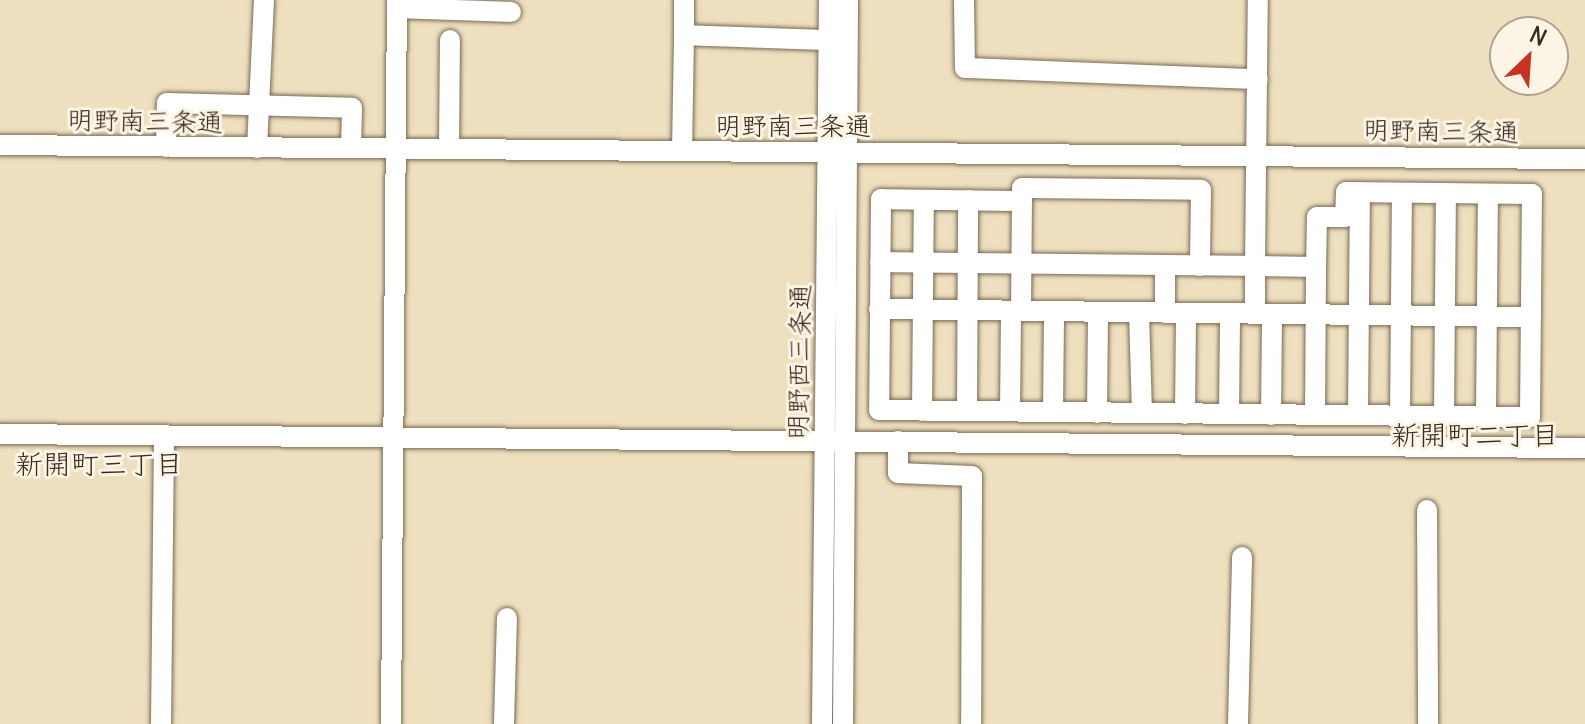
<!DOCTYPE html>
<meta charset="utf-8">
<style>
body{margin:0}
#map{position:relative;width:1585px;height:724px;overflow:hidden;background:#eee0be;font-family:Delius,"Klee One",sans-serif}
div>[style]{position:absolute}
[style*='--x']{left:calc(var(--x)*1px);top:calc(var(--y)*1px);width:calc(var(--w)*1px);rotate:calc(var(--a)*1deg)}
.roads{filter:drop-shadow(0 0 2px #7a6a56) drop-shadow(0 0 2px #7a6a56)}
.minor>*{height:20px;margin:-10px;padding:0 10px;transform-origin:10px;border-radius:10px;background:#fff}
span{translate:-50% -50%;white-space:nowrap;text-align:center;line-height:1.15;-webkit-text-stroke:6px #fcf5e5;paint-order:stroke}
.street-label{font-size:26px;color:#3b2a1e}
.neighbourhood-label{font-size:28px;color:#3b2a1e}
.north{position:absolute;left:1489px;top:16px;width:80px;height:80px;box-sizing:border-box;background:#fcf5e5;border:2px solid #afa495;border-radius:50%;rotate:25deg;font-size:22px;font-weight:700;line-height:32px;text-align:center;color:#3b2a1e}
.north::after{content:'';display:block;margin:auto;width:28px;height:36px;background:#c8321e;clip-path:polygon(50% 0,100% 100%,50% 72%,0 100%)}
</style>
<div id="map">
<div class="roads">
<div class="minor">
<i style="--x:964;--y:0;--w:68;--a:89.2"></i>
<i style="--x:965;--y:68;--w:293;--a:2.2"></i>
<i style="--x:397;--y:8;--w:114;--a:2"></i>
<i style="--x:684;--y:35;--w:35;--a:-90"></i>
<i style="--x:0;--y:145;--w:1585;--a:0.51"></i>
<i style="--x:166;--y:147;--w:44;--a:-88.7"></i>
<i style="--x:167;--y:103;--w:185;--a:1.5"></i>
<i style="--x:352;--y:108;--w:40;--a:91.4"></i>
<i style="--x:257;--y:148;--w:148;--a:-87.3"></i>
<i style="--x:449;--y:149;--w:109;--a:-89.5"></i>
<i style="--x:682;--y:151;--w:116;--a:-89"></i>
<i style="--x:684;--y:35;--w:145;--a:2"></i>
<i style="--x:1022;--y:201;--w:13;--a:-90"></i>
<i style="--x:1022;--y:188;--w:179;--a:0.6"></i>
<i style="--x:1201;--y:190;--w:76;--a:90.8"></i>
<i style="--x:880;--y:262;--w:375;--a:0.6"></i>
<i style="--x:1255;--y:266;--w:266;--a:-89.4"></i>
<i style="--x:1165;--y:265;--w:48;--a:90"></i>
<i style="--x:879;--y:309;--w:652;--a:0.7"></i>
<i style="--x:1021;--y:311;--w:110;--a:-89.5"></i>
<i style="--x:1022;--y:201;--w:141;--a:-179.2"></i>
<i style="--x:881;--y:199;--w:211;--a:90.5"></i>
<i style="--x:879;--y:410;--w:651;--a:0.62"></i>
<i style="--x:1530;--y:417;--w:223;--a:-89.5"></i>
<i style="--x:1532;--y:194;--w:186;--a:-179.4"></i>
<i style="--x:1346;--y:192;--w:25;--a:92"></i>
<i style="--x:1345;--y:217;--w:28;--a:180"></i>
<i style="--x:1317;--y:217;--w:50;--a:91.1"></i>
<i style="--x:1316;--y:267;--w:61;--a:-179.1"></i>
<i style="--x:1255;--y:266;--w:48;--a:90"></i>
<i style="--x:1139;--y:312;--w:101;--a:88.3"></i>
<i style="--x:922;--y:411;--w:211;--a:-89.5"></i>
<i style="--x:967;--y:411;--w:211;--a:-89.7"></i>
<i style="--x:1010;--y:411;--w:100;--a:-89.4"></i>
<i style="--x:1053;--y:412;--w:101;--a:-89.4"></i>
<i style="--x:1097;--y:413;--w:101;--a:-89.4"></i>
<i style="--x:1185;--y:414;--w:101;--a:-89.4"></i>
<i style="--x:1229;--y:414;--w:101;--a:-89.4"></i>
<i style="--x:1271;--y:415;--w:101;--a:-89.4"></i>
<i style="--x:1315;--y:415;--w:148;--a:-89.6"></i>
<i style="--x:1358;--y:415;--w:223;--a:-89.5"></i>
<i style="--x:1400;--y:416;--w:223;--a:-89.5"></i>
<i style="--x:1444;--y:416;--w:223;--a:-89.5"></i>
<i style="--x:1486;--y:417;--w:223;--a:-89.5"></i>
<i style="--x:0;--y:434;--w:1585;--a:0.51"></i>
<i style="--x:898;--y:441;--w:32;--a:90"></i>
<i style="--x:898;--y:473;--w:74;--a:2.3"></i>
<i style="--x:972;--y:476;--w:248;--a:90.2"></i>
<i style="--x:1427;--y:510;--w:214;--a:89.7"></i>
<i style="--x:161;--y:724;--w:289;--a:-89.4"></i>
<i style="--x:391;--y:724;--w:724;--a:-89.53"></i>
<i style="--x:504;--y:724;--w:106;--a:-88.4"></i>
<i style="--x:822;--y:724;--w:724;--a:-89.45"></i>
<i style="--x:843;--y:724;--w:724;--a:-89.6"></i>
<i style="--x:1238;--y:724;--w:167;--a:-88.6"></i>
</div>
</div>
<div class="street-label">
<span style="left:145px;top:121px;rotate:1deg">明野南三条通</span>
<span style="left:793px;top:126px">明野南三条通</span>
<span style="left:1441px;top:131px;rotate:1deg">明野南三条通</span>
<span style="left:799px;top:362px;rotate:-89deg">明野西三条通</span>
</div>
<div class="neighbourhood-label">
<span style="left:1475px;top:435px">新開町二丁目</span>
<span style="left:99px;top:464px">新開町三丁目</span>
</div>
<div class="north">N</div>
</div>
